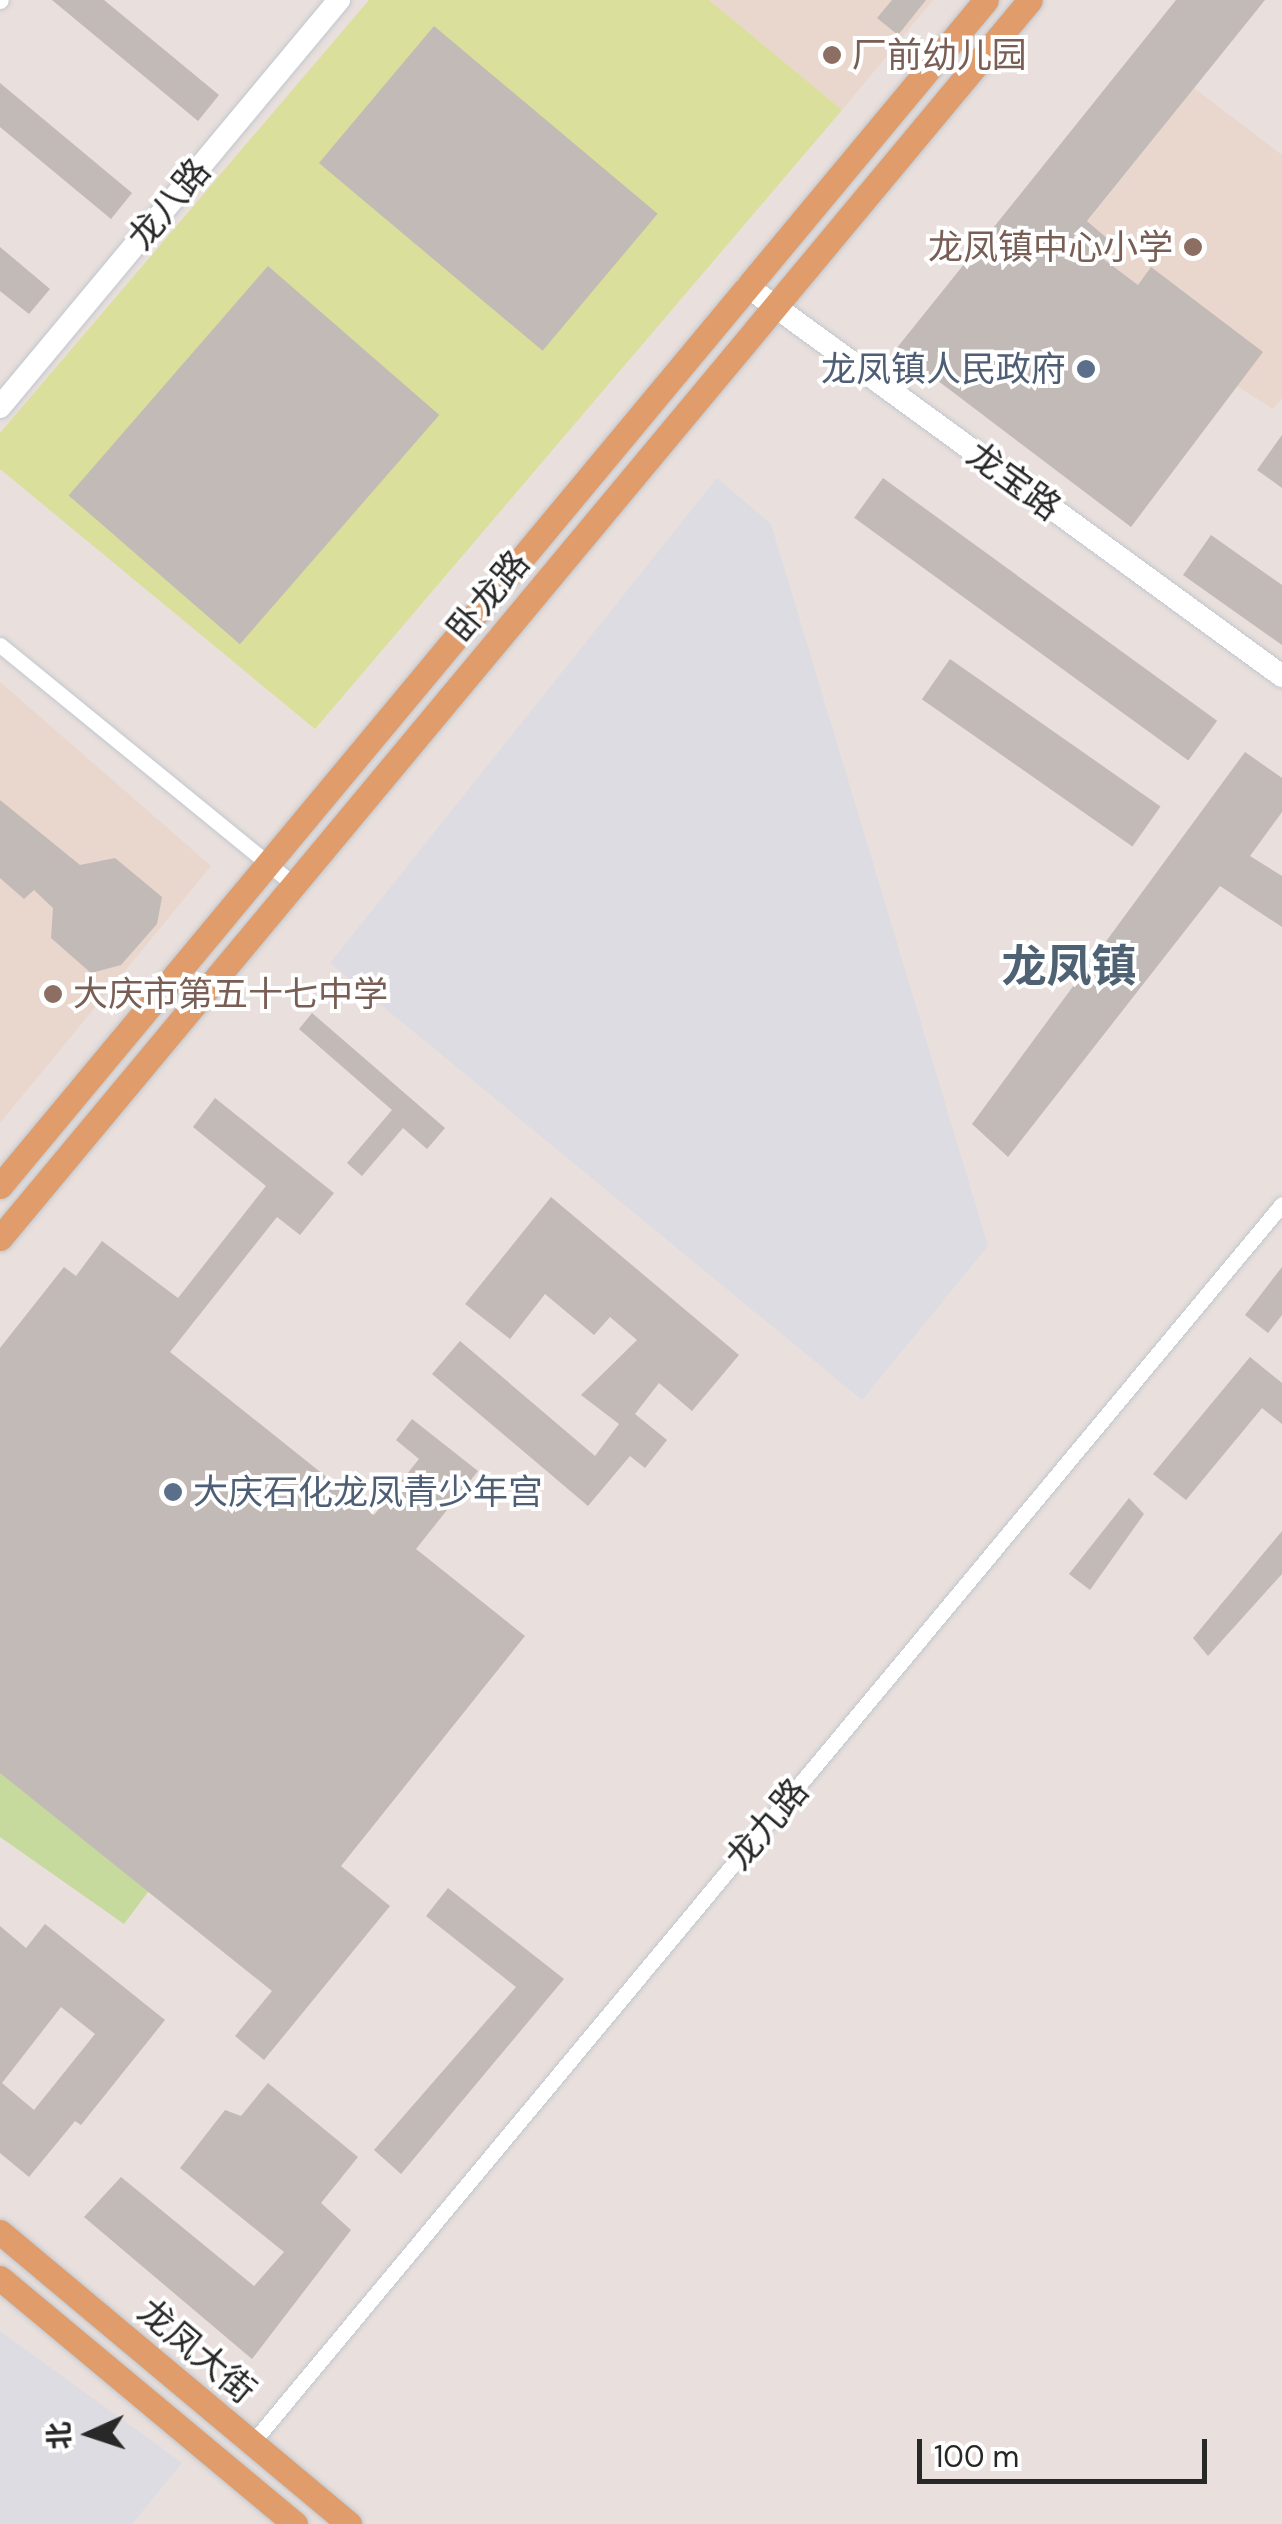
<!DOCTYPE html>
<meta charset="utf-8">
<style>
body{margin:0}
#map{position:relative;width:1282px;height:2524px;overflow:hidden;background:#e9dfdc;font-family:"DM Sans","Noto Sans SC",sans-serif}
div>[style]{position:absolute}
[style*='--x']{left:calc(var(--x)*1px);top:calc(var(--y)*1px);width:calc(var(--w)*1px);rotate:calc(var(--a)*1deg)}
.industrial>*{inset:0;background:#dcdce2}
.education>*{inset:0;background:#e9d6cd}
.green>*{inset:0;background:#c7da9e}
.pitch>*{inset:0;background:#dae09b}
.building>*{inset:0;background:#c2bab7;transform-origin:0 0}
.roads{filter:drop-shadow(0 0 2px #c0c7ce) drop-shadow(0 0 2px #c0c7ce)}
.street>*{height:15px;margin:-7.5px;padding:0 7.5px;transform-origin:7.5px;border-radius:7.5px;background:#fff}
.secondary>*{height:22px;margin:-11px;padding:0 11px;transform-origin:11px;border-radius:11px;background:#fff}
.primary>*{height:25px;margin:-12.5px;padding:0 12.5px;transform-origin:12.5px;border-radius:12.5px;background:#e09c6a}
.dots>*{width:28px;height:28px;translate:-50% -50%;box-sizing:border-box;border:5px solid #fff;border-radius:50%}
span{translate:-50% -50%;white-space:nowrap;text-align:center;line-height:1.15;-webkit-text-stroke:8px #fff;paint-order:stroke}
.education-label{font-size:35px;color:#785e54}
.left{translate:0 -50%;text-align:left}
.right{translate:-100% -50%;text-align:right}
.street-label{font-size:35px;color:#282828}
.service-label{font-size:35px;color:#4e5e75}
.district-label{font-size:45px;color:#4e6273;font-weight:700}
.north{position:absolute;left:40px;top:2384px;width:100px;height:100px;-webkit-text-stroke:8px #fff;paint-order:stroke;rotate:267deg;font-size:28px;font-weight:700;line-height:40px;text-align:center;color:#282828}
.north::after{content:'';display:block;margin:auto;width:35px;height:45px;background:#282828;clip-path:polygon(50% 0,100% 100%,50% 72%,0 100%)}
.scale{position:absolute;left:917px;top:2439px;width:290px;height:45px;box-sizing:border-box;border:5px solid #282828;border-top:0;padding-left:12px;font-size:30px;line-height:35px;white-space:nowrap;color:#282828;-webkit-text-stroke:8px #fff;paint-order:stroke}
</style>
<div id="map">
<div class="industrial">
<i style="clip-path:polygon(717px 478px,771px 524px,988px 1246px,862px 1400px,330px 963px)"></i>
<i style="clip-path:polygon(0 2331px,182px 2463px,132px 2524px,0 2524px)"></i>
</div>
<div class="education">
<i style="clip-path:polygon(709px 0,933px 0,842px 110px)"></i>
<i style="clip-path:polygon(1194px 88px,1282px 155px,1282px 398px,1273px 409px,1237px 386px,1138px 285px,1098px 255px,1109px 240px,1088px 221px)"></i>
<i style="clip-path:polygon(0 682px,211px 866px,0 1123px)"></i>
</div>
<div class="green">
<i style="clip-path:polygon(0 1743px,163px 1872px,124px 1924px,0 1837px)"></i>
</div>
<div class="pitch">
<i style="clip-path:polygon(369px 0,709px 0,842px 110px,315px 729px,0 469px,0 433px)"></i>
</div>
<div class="building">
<i style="clip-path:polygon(52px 0,104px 0,219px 95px,198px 121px)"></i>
<i style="clip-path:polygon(892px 0,926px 0,898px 35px,877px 18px)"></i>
<i style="clip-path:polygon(1176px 0,1265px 0,1087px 221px,1109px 240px,1098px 255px,1138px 285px,1151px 267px,1263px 352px,1131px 527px,896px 349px)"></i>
<i style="left:434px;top:26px;width:292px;height:179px;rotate:40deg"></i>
<i style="clip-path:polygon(0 83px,132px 193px,111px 219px,0 127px)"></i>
<i style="clip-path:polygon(0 247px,50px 289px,29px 314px,0 291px)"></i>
<i style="left:268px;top:266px;width:227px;height:304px;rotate:41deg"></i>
<i style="clip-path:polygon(1282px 435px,1282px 488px,1257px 470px)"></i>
<i style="left:883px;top:478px;width:413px;height:49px;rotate:36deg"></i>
<i style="clip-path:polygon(1211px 535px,1282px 585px,1282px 645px,1183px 575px)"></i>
<i style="left:950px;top:659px;width:257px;height:49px;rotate:35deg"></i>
<i style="clip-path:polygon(1245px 752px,1282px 778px,1282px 812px,1250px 856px,1282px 876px,1282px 927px,1220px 886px,1008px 1157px,972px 1124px)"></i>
<i style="clip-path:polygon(0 800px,80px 865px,115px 858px,162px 897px,157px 924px,121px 965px,91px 973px,51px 938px,53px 908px,34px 890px,24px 899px,0 878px)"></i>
<i style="clip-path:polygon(312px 1013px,445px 1128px,427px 1149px,403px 1128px,362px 1176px,347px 1163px,392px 1110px,299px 1029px)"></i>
<i style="clip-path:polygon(215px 1098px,334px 1193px,300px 1235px,277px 1217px,170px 1352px,374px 1515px,419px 1459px,396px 1440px,412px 1419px,478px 1471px,416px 1549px,525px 1636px,341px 1866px,390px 1906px,264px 2060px,235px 2036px,272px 1991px,0 1773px,0 1348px,64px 1267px,76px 1276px,102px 1241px,178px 1298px,266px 1186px,193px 1127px)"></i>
<i style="clip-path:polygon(551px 1197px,739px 1355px,692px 1411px,659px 1383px,635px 1414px,667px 1440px,645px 1468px,630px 1456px,588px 1506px,432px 1374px,460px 1341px,595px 1456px,619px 1424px,581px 1395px,637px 1340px,610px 1317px,594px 1335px,545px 1294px,510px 1339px,465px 1304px)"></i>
<i style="clip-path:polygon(1282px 1267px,1282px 1315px,1268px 1333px,1245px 1315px)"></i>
<i style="clip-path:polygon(1250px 1357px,1282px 1383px,1282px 1424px,1262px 1408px,1186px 1500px,1153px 1474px)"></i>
<i style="clip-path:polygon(1129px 1498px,1144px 1514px,1090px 1590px,1069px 1574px)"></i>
<i style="clip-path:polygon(1282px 1531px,1282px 1574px,1208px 1656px,1193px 1638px)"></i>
<i style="clip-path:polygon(448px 1888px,564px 1979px,401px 2174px,374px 2150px,516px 1987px,426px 1916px)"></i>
<i style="clip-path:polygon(evenodd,45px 1924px,165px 2020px,81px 2125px,75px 2121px,29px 2177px,0 2153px,0 1926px,26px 1948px,45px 1924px,61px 2007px,95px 2034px,34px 2110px,2px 2083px,61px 2007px)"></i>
<i style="clip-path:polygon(268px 2083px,358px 2157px,321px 2203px,351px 2230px,252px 2359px,84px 2217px,121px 2177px,254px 2286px,284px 2252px,180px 2168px,225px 2110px,241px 2116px)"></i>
</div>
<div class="roads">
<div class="street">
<i style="--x:0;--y:1;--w:1;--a:-45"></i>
<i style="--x:0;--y:645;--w:380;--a:39.2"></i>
<i style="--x:252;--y:2443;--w:1611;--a:-50.26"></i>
</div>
<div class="secondary">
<i style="--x:747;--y:286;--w:662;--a:36.09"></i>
<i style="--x:0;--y:407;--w:530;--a:-50.21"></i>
</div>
<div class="primary">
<i style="--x:0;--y:1186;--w:1542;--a:-50.26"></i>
<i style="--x:0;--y:1238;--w:1610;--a:-50.24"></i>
<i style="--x:0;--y:2232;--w:455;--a:39.9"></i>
<i style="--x:0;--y:2278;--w:384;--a:39.8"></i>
</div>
</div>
<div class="dots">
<i style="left:832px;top:55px;background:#8d6e63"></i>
<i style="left:1193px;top:247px;background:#8d6e63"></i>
<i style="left:1086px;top:369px;background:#5c6f8a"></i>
<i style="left:53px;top:994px;background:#8d6e63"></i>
<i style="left:173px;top:1492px;background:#5c6f8a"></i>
</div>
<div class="education-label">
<span class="left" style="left:852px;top:55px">厂前幼儿园</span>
<span class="right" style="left:1173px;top:247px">龙凤镇中心小学</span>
<span class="left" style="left:73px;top:994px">大庆市第五十七中学</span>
</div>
<div class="street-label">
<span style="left:169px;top:204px;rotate:-50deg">龙八路</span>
<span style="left:1014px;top:481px;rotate:36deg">龙宝路</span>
<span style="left:488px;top:596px;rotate:-50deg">卧龙路</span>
<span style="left:767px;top:1824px;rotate:-50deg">龙九路</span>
<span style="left:197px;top:2351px;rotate:40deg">龙凤大街</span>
</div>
<div class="service-label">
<span class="right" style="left:1066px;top:369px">龙凤镇人民政府</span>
<span class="left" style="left:193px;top:1492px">大庆石化龙凤青少年宫</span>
</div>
<div class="district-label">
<span style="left:1069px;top:967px">龙凤镇</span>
</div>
<div class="north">北</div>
<div class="scale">100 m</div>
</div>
